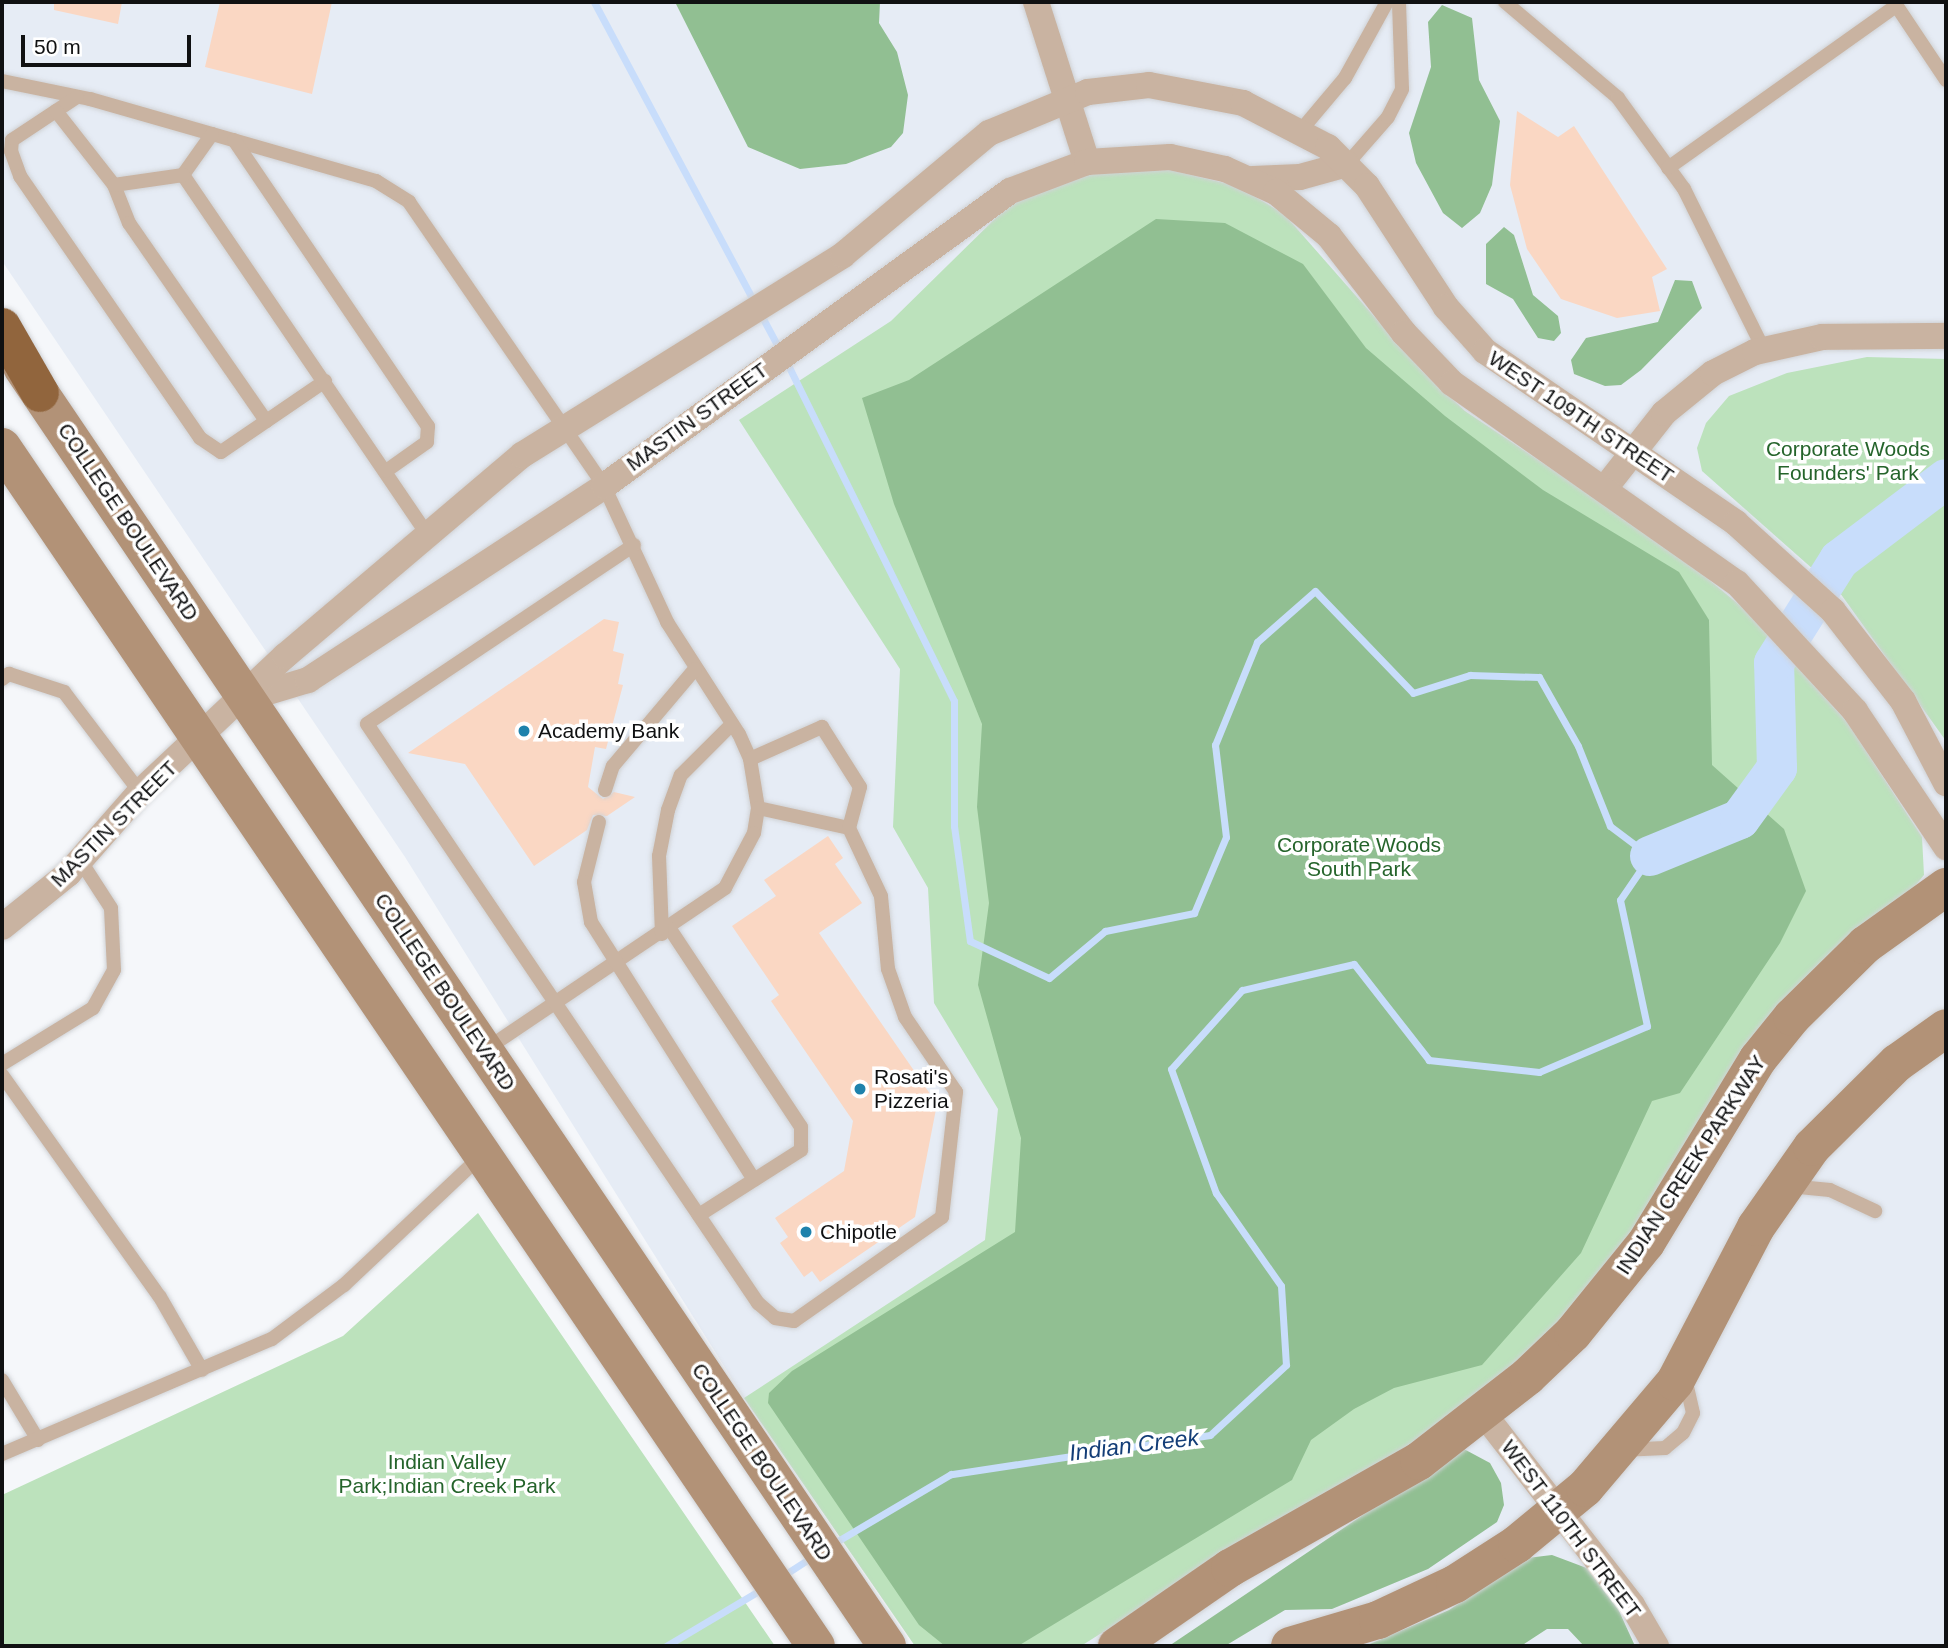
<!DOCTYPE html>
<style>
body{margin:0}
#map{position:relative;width:1948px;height:1648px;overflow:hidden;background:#f5f7fa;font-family:Helvetica,sans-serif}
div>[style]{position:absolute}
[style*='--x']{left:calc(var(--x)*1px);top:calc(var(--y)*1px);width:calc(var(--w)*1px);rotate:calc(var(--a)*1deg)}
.built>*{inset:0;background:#e6ecf5}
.green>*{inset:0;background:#bce2bc}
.forest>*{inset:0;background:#91bf92}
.stream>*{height:7px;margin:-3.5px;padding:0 3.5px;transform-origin:3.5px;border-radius:3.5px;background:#c8ddfb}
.river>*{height:40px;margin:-20px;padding:0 20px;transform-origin:20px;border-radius:20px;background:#c8ddfb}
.building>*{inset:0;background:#fad7c3}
.roads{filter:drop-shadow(0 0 2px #d0d2d5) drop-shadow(0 0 2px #d0d2d5)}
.lane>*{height:14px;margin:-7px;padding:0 7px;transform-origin:7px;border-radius:7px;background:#c9b3a1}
.street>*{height:26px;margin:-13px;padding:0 13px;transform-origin:13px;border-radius:13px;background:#c9b3a1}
.secondary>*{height:38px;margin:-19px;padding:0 19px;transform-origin:19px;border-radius:19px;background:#b29277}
.highway>*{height:38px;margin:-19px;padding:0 19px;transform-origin:19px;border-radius:19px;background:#91653d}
.dots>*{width:19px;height:19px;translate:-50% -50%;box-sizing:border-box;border:4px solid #fff;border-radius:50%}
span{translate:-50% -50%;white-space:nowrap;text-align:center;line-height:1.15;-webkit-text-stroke:7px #fff;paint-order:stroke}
.street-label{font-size:21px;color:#101112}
.park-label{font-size:21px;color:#25642b}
.poi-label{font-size:21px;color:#101112}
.left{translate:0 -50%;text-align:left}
.water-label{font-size:23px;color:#133d77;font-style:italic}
.frame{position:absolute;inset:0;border:4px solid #101112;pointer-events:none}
.scale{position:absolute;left:21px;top:35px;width:170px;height:32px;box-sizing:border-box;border:4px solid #101112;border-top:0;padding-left:9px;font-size:21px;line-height:24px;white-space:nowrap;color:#101112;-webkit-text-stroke:5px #fff;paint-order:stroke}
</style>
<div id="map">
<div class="built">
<i style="clip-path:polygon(2px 2px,1946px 2px,1946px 1646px,915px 1646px,744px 1398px,405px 857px,2px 261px)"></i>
</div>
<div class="green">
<i style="clip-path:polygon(1153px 166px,1237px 186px,1284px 214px,1422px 371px,1465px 411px,1673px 550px,1743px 608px,1847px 722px,1922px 837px,1924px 875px,1544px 1343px,1412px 1450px,1252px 1538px,1081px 1646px,915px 1646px,744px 1398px,985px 1240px,998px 1109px,934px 1003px,928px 888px,893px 827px,900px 669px,739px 420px,891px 321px,1006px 208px,1048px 186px,1112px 168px)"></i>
<i style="clip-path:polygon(1867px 357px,1946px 359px,1946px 741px,1840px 593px,1702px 471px,1697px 448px,1706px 423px,1729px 396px,1787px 373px)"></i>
<i style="clip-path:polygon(478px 1213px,775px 1646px,2px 1646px,2px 1495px,343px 1336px)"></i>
</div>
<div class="forest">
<i style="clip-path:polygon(675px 2px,880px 2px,879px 23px,897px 52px,908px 95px,903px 133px,891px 147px,846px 164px,800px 169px,748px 147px)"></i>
<i style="clip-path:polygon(1442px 5px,1472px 18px,1479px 80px,1500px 121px,1492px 185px,1480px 213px,1462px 228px,1443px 213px,1416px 163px,1409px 133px,1431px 67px,1428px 22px)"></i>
<i style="clip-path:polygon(1156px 219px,1225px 223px,1303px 264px,1366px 348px,1445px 416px,1543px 490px,1679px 572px,1709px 620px,1712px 765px,1784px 829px,1806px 891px,1780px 943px,1680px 1093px,1652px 1101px,1581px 1253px,1482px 1365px,1394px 1388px,1354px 1409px,1311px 1440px,1292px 1480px,1018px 1646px,945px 1646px,919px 1625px,768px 1403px,769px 1393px,792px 1371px,1015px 1232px,1021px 1138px,978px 985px,989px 903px,977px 807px,982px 724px,894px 504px,862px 398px,909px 380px)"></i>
<i style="clip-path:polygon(1504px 227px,1514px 235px,1533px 295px,1558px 316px,1561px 333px,1554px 341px,1538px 338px,1513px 299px,1486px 284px,1486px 244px)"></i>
<i style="clip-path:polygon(1675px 280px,1692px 281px,1702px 308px,1641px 370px,1621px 385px,1605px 386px,1574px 374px,1571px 360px,1586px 338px,1658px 322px)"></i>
<i style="clip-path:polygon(1462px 1448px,1490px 1463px,1501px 1483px,1504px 1505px,1497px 1522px,1428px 1569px,1332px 1609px,1285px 1610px,1225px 1646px,1169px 1646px)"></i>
<i style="clip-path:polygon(1552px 1555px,1592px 1570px,1610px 1591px,1635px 1646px,1584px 1646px,1568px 1629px,1547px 1629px,1521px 1646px,1365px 1646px,1449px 1610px,1527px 1558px)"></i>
</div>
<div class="stream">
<i style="--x:594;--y:2;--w:395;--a:61.9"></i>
<i style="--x:786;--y:361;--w:379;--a:63.7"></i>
<i style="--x:954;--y:701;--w:125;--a:90"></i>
<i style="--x:954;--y:826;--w:116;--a:82.1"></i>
<i style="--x:970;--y:941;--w:87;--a:25.1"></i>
<i style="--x:1049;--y:978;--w:73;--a:-40"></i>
<i style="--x:1105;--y:931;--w:91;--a:-11.4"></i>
<i style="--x:1194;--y:913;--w:82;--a:-67.2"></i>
<i style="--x:1226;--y:837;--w:93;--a:-96.8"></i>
<i style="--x:1215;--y:745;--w:111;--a:-67.8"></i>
<i style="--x:1257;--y:642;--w:77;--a:-41.3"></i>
<i style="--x:1315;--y:591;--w:141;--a:46.1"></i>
<i style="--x:1413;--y:693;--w:60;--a:-17.5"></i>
<i style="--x:1470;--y:675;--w:69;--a:1.7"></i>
<i style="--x:1539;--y:677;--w:79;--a:60.5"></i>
<i style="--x:1578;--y:746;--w:86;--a:68.2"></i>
<i style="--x:1610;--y:826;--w:50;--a:36.9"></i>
<i style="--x:1650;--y:856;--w:53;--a:124.3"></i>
<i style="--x:1620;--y:900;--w:129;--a:77.9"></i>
<i style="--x:1647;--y:1026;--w:117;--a:156.9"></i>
<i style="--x:1539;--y:1072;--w:111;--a:-173.8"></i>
<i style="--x:1429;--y:1060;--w:122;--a:-128"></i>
<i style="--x:1354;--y:964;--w:115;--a:166.9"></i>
<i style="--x:1242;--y:990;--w:106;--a:131.9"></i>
<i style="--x:1171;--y:1069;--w:132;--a:70.1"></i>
<i style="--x:1216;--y:1193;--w:113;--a:55"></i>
<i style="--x:1281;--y:1286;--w:79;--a:86.4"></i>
<i style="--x:1286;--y:1365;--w:103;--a:137.4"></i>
<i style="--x:1210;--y:1435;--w:262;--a:171.4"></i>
<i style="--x:951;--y:1474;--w:139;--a:149.4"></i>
<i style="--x:781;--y:1577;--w:37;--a:-33"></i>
<i style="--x:666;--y:1646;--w:112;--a:-30.7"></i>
</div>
<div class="river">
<i style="--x:1650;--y:856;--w:97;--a:-22.3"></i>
<i style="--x:1740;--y:819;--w:63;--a:-54"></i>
<i style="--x:1777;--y:768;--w:105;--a:-91.6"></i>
<i style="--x:1774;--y:663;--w:122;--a:-57.7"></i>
<i style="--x:1839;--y:560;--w:134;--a:-37.1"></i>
</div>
<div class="building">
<i style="clip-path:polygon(54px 2px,122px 2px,118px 24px,54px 10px)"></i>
<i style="clip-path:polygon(220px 2px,332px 2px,312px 94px,205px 67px)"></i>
<i style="clip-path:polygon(1517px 111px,1558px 137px,1574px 126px,1667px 269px,1652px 277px,1660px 311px,1617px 318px,1561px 299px,1527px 249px,1510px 185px)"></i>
<i style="clip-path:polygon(604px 619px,619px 622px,613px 651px,624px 654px,618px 684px,623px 685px,606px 749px,595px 747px,588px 787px,603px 799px,614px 792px,635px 797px,607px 816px,593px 815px,587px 830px,534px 866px,465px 764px,408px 753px)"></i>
<i style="clip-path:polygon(828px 836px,843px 858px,835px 864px,862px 903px,819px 933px,937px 1104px,915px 1217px,820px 1282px,812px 1271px,804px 1277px,780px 1243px,788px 1237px,775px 1218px,844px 1171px,853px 1121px,771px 1001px,779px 995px,732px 926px,776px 896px,764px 880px)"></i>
</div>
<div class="roads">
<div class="lane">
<i style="--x:1505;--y:2;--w:148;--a:40.3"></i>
<i style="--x:1618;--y:98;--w:112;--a:54"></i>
<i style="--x:1684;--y:189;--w:180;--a:63.6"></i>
<i style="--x:1894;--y:2;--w:94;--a:56.3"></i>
<i style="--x:2;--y:81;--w:90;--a:11.6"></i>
<i style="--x:90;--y:99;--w:298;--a:16"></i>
<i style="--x:376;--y:181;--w:39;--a:32"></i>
<i style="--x:409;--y:202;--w:345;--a:55.5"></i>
<i style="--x:604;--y:486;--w:150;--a:65.1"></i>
<i style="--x:667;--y:622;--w:133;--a:57.3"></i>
<i style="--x:739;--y:734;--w:27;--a:66"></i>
<i style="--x:750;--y:759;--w:50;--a:80.7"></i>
<i style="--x:758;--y:808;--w:25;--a:99"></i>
<i style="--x:754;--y:833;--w:62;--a:117.8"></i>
<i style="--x:725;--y:888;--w:290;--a:146"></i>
<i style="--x:77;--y:97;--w:78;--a:146.5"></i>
<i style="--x:12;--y:140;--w:11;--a:95"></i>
<i style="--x:11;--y:151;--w:27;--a:70"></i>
<i style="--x:20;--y:176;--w:318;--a:55.5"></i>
<i style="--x:200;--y:438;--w:25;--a:34"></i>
<i style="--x:221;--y:452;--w:126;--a:-34.3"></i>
<i style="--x:56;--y:111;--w:94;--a:51.9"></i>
<i style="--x:114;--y:185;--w:41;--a:68.5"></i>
<i style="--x:129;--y:223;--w:241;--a:55.3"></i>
<i style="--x:1302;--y:129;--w:67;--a:-49.9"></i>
<i style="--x:1345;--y:78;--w:87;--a:-61.1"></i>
<i style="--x:212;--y:134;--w:50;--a:125.3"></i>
<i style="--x:183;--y:175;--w:432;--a:55.8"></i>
<i style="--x:234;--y:140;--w:346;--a:55.9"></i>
<i style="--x:428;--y:426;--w:16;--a:94"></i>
<i style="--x:427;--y:442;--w:50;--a:144.7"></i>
<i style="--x:1347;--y:164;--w:62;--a:-48.9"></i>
<i style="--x:1388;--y:117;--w:31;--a:-63"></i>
<i style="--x:1402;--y:89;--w:87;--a:-92"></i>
<i style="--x:1668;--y:168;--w:280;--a:-35.4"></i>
<i style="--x:114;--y:185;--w:70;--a:-8.2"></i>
<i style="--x:634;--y:545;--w:321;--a:146.2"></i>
<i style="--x:367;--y:724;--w:699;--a:55.97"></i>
<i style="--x:758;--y:1303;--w:23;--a:41"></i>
<i style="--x:775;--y:1318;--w:19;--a:9"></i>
<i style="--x:794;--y:1321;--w:181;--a:-35.1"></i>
<i style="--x:942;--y:1217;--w:126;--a:-83.6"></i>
<i style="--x:956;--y:1092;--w:91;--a:-124.2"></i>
<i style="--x:905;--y:1017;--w:51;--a:-109.5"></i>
<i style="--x:888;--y:969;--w:73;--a:-95.5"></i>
<i style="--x:881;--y:896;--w:75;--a:-115.2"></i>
<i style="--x:849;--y:828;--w:93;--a:-167.6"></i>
<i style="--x:2;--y:679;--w:9;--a:-36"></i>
<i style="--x:9;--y:674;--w:58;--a:18.1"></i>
<i style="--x:64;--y:692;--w:126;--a:52.8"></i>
<i style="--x:750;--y:759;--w:79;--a:-24"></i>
<i style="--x:822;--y:727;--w:71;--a:57.7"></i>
<i style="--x:860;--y:787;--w:42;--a:105"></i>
<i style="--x:605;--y:790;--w:25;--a:-72"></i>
<i style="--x:613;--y:766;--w:127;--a:-49.8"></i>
<i style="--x:599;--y:822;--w:62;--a:104"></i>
<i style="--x:584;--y:882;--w:41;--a:80.1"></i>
<i style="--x:591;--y:922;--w:305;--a:57.7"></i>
<i style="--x:670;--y:929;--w:237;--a:56.5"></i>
<i style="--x:801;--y:1127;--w:23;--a:90"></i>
<i style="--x:801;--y:1150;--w:121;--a:147.5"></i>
<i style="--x:662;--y:934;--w:78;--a:-92.2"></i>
<i style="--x:659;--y:856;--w:47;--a:-78.9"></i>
<i style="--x:668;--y:810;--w:37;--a:-70"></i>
<i style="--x:681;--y:775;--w:72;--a:-45"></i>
<i style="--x:2;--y:1064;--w:107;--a:-31.6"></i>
<i style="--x:93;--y:1008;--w:43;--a:-61.1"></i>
<i style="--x:114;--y:970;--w:62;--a:-92.8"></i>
<i style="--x:111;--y:908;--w:57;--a:-122.9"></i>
<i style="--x:2;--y:1075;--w:272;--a:54.6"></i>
<i style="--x:160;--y:1297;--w:84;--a:60.1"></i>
<i style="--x:1789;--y:1186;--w:41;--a:5.6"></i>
<i style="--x:1830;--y:1190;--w:50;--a:25"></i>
<i style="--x:2;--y:1380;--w:70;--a:59"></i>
<i style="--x:1621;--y:1450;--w:44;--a:-2.6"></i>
<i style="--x:1665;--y:1448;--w:23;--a:-40"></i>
<i style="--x:1683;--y:1433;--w:22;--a:-63"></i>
<i style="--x:1693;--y:1413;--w:36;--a:-103"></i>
<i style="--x:2;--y:1454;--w:293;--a:-23.1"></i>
<i style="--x:272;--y:1339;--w:90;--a:-36.9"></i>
<i style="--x:344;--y:1285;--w:188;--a:-43.3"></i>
</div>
<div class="street">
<i style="--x:1036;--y:2;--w:168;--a:72.3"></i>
<i style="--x:1253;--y:179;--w:47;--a:-2.4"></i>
<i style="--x:1300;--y:177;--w:49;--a:-15.5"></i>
<i style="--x:1605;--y:488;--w:95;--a:-51.8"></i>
<i style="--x:1664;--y:413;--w:63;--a:-39.2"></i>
<i style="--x:1713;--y:373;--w:47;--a:-26.6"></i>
<i style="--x:1755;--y:352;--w:69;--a:-12.6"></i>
<i style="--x:1822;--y:337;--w:124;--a:-0.5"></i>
<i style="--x:248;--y:698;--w:63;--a:-16.7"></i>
<i style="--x:308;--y:680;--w:354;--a:-33.2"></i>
<i style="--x:604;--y:486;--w:502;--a:-36"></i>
<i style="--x:1010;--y:191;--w:82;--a:-20.6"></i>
<i style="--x:1087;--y:162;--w:83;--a:-3.4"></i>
<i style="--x:1170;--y:157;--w:56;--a:12.3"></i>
<i style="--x:1225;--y:169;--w:56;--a:24.3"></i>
<i style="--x:1276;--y:192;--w:69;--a:39.7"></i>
<i style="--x:1329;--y:236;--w:123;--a:52.3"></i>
<i style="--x:1404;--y:333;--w:69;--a:46.2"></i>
<i style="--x:1452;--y:383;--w:348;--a:35.1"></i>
<i style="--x:1737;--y:583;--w:174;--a:47.3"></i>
<i style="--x:1855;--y:711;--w:164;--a:56.2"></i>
<i style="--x:2;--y:927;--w:85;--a:-38.8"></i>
<i style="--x:68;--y:874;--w:109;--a:-48.7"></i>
<i style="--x:140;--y:792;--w:199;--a:-43.2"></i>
<i style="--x:285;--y:656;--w:311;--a:-40.3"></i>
<i style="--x:522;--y:455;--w:378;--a:-31.9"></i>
<i style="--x:843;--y:255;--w:190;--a:-39.9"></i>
<i style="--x:989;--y:133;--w:107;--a:-22.5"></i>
<i style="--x:1088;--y:92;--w:61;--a:-6.5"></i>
<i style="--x:1149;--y:85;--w:96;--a:10.8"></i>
<i style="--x:1243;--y:103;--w:96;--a:27.4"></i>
<i style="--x:1328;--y:147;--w:55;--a:45"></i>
<i style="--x:1367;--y:186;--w:145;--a:56.9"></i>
<i style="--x:1446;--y:307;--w:59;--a:48.4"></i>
<i style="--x:1485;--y:351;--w:304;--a:34.4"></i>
<i style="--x:1736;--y:523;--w:131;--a:42.2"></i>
<i style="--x:1833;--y:611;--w:114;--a:52.1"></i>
<i style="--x:1903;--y:701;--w:93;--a:62.3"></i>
<i style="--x:1483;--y:1413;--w:243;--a:52.2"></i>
<i style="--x:1632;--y:1605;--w:48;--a:59.7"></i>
</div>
<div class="secondary">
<i style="--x:22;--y:367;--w:1544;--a:55.93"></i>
<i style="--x:2;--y:447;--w:1449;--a:55.83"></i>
<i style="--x:1117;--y:1646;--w:137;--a:-34.6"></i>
<i style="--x:1230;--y:1568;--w:217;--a:-29.5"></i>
<i style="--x:1419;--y:1461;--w:138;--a:-37.9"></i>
<i style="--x:1528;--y:1376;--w:62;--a:-43.7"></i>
<i style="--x:1573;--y:1333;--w:116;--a:-51"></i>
<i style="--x:1646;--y:1243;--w:215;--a:-58.7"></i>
<i style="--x:1758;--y:1059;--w:54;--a:-51"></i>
<i style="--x:1792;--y:1017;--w:103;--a:-44.6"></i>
<i style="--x:1865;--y:945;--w:100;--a:-35.6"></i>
<i style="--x:1290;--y:1646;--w:92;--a:-16.5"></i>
<i style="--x:1378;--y:1620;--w:85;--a:-25.1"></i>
<i style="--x:1455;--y:1584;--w:74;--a:-32.8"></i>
<i style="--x:1517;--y:1544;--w:88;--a:-39.5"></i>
<i style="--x:1585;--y:1488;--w:139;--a:-49.7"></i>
<i style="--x:1675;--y:1382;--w:175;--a:-62.4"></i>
<i style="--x:1756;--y:1227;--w:98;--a:-55"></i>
<i style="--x:1812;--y:1147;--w:120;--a:-44.7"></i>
<i style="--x:1897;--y:1063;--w:60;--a:-35.5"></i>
</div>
<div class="highway">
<i style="--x:2;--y:327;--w:76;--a:60.1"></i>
</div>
</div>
<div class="dots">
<i style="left:524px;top:731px;background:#1e82ac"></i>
<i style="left:860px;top:1089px;background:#1e82ac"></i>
<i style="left:806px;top:1232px;background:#1e82ac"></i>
</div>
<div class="street-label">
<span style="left:697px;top:417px;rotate:-36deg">MASTIN STREET</span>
<span style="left:1581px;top:417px;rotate:34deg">WEST 109TH STREET</span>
<span style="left:128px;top:522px;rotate:56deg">COLLEGE BOULEVARD</span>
<span style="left:114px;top:824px;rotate:-45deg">MASTIN STREET</span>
<span style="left:445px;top:992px;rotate:56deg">COLLEGE BOULEVARD</span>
<span style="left:1691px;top:1165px;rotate:-57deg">INDIAN CREEK PARKWAY</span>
<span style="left:762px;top:1462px;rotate:56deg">COLLEGE BOULEVARD</span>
<span style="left:1571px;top:1529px;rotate:53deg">WEST 110TH STREET</span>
</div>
<div class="park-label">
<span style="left:1848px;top:461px">Corporate Woods<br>Founders' Park</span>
<span style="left:1359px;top:857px">Corporate Woods<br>South Park</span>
<span style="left:447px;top:1474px">Indian Valley<br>Park;Indian Creek Park</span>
</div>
<div class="poi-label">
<span class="left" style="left:538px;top:731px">Academy Bank</span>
<span class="left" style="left:874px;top:1089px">Rosati's<br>Pizzeria</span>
<span class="left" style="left:820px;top:1232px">Chipotle</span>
</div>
<div class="water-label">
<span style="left:1134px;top:1445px;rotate:-7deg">Indian Creek</span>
</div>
<div class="frame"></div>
<div class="scale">50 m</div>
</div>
